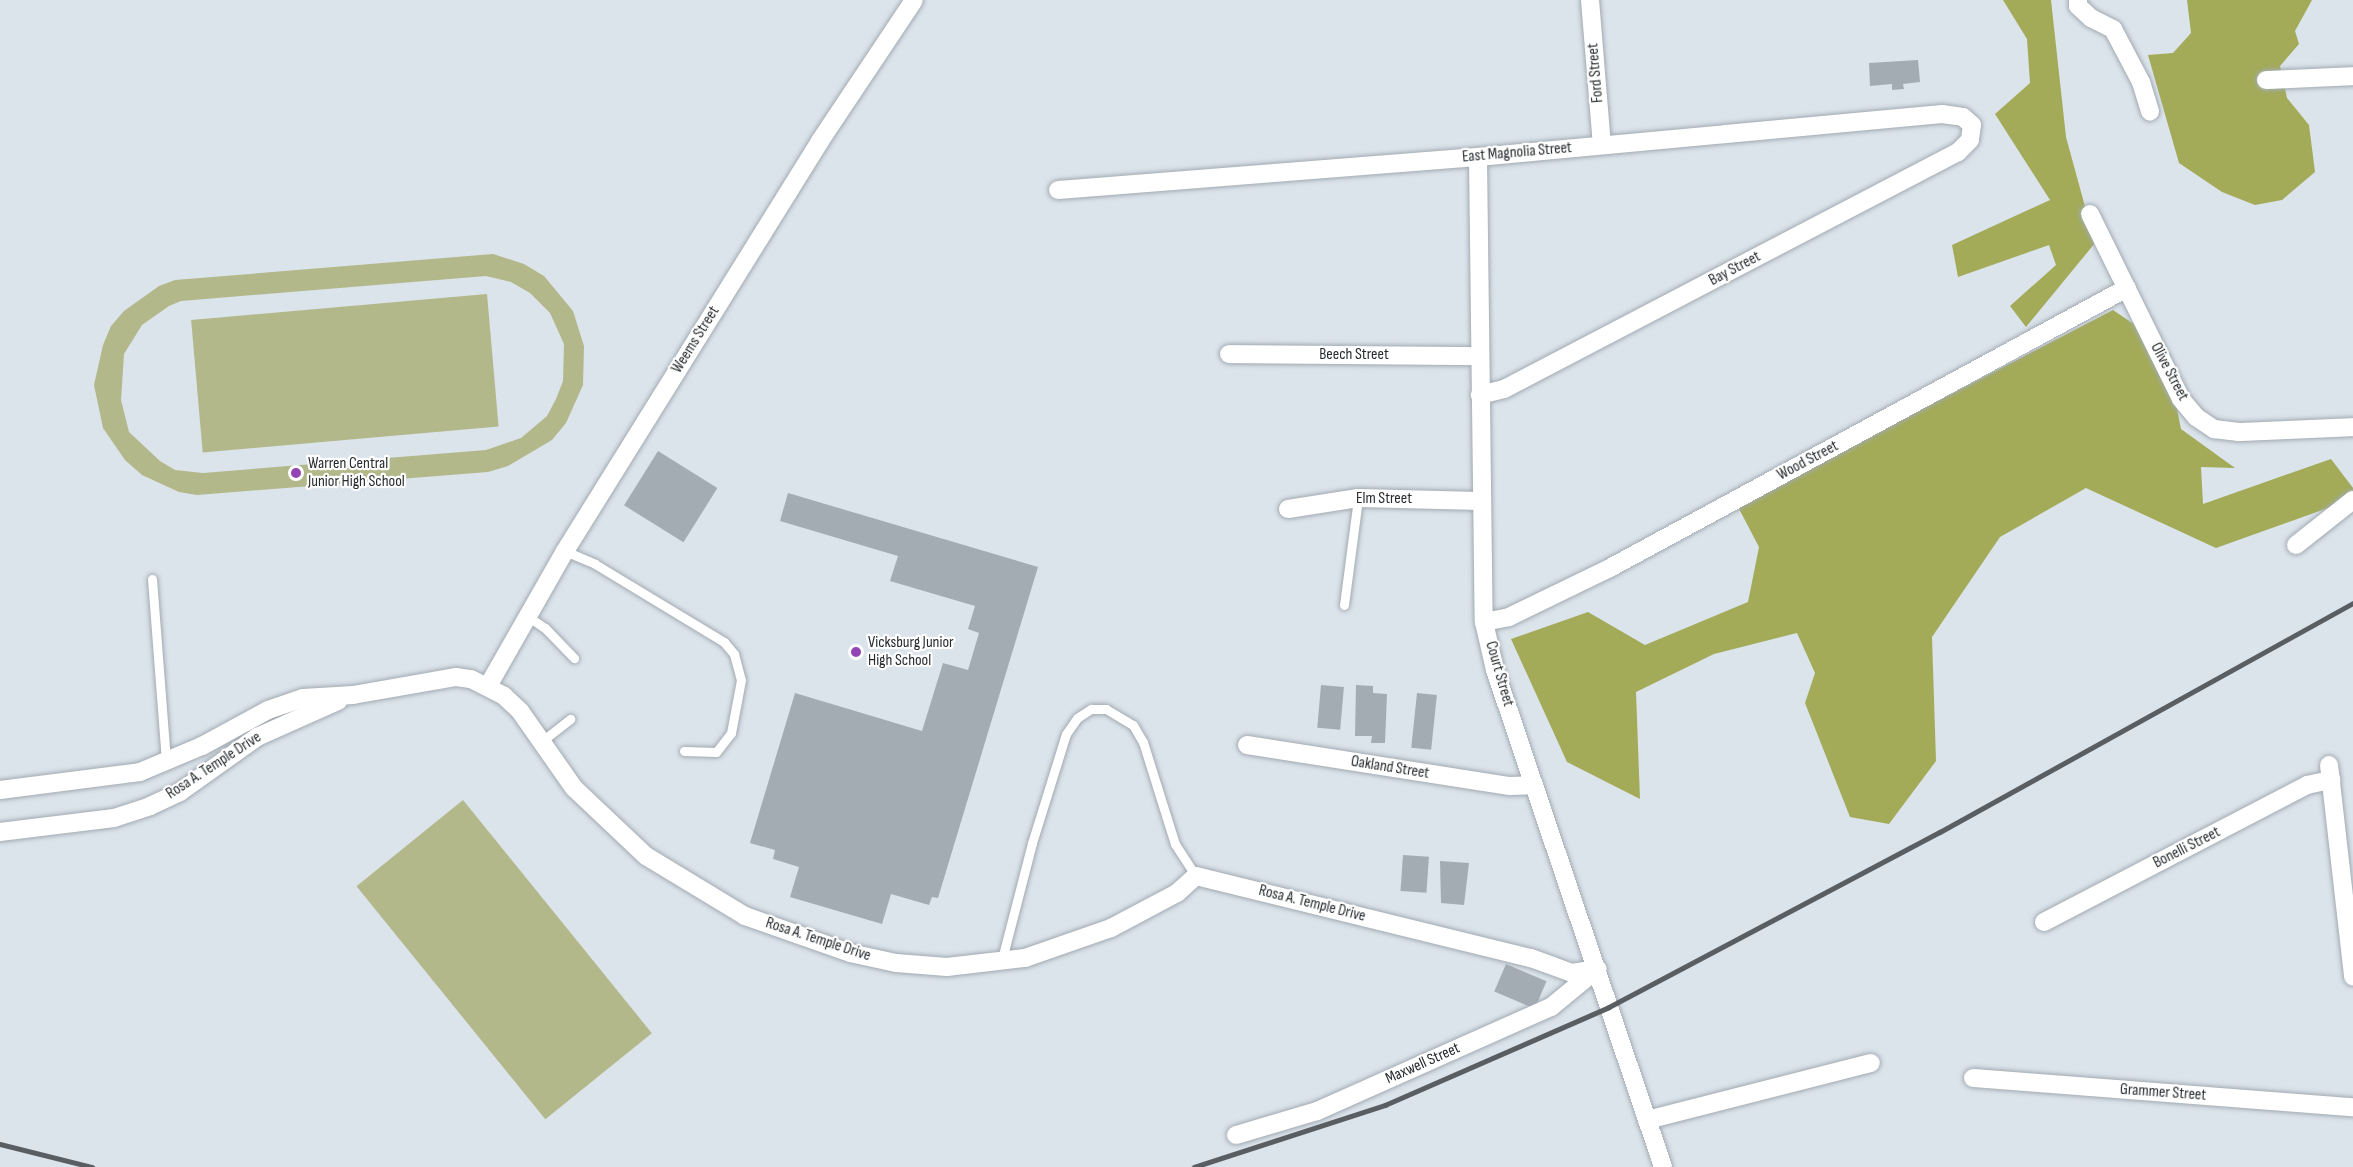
<!DOCTYPE html>
<style>
body{margin:0}
#map{position:relative;width:2353px;height:1167px;overflow:hidden;background:#dbe3eb;font-family:"Sofia Sans Condensed",sans-serif}
div>[style]{position:absolute}
[style*='--x']{left:calc(var(--x)*1px);top:calc(var(--y)*1px);width:calc(var(--w)*1px);rotate:calc(var(--a)*1deg)}
.green>*{inset:0;background:#b2b889;transform-origin:0 0}
.forest>*{inset:0;background:#a3ab59}
.building>*{inset:0;background:#a4acb3;transform-origin:0 0}
.roads{filter:drop-shadow(0 0 2px #a2aab1) drop-shadow(0 0 2px #a2aab1)}
.lane>*{height:9px;margin:-4.5px;padding:0 4.5px;transform-origin:4.5px;border-radius:4.5px;background:#fff}
.street>*{height:18px;margin:-9px;padding:0 9px;transform-origin:9px;border-radius:9px;background:#fff}
.rail>*{height:4.5px;margin:-2.25px;padding:0 2.25px;transform-origin:2.25px;border-radius:2.25px;background:#595e62}
.dots>*{width:16px;height:16px;translate:-50% -50%;box-sizing:border-box;border:3px solid #fff;border-radius:50%}
span{translate:-50% -50%;white-space:nowrap;text-align:center;line-height:1.15;-webkit-text-stroke:4.5px #fff;paint-order:stroke}
.street-label{font-size:16px;color:#272b2d}
.poi-label{font-size:16px;color:#272b2d}
.left{translate:0 -50%;text-align:left}
</style>
<div id="map">
<div class="green">
<i style="clip-path:polygon(evenodd,493px 254px,524px 264px,544px 276px,573px 311px,584px 346px,583px 385px,566px 423px,552px 440px,508px 466px,488px 472px,197px 495px,179px 492px,142px 475px,125px 460px,103px 428px,94px 385px,103px 345px,111px 326px,124px 311px,159px 286px,175px 280px,493px 254px,486px 276px,511px 282px,530px 293px,550px 313px,564px 344px,563px 381px,556px 399px,547px 416px,521px 438px,486px 450px,203px 473px,175px 470px,160px 461px,129px 432px,121px 400px,124px 354px,142px 325px,169px 306px,181px 301px,486px 276px)"></i>
<i style="left:487px;top:294px;width:133px;height:297px;rotate:85deg"></i>
<i style="left:463px;top:800px;width:300px;height:137px;rotate:51deg"></i>
</div>
<div class="forest">
<i style="clip-path:polygon(2003px 0,2051px 0,2066px 137px,2095px 243px,2026px 327px,2010px 306px,2056px 265px,2049px 245px,1958px 277px,1952px 245px,2050px 200px,1995px 114px,2030px 83px,2027px 39px)"></i>
<i style="clip-path:polygon(2187px 0,2312px 0,2295px 31px,2299px 44px,2280px 66px,2287px 98px,2309px 125px,2315px 172px,2282px 200px,2255px 205px,2222px 192px,2179px 163px,2148px 55px,2173px 53px,2191px 33px)"></i>
<i style="clip-path:polygon(2113px 310px,2144px 331px,2168px 364px,2181px 429px,2235px 468px,2201px 467px,2203px 504px,2331px 459px,2353px 488px,2353px 499px,2216px 548px,2086px 488px,2000px 537px,1932px 637px,1936px 761px,1889px 824px,1850px 817px,1805px 703px,1815px 673px,1797px 633px,1714px 654px,1636px 692px,1640px 799px,1567px 762px,1511px 639px,1588px 612px,1645px 645px,1748px 602px,1759px 547px,1737px 505px)"></i>
</div>
<div class="building">
<i style="clip-path:polygon(1918px 60px,1920px 82px,1903px 84px,1904px 89px,1892px 90px,1892px 84px,1870px 86px,1869px 63px)"></i>
<i style="left:658px;top:451px;width:70px;height:64px;rotate:32deg"></i>
<i style="clip-path:polygon(788px 493px,1038px 567px,938px 898px,932px 897px,929px 905px,891px 894px,882px 924px,790px 897px,799px 867px,773px 859px,775px 850px,750px 843px,795px 693px,922px 731px,943px 663px,968px 670px,979px 633px,968px 629px,975px 606px,890px 581px,898px 556px,780px 521px)"></i>
<i style="left:1321px;top:685px;width:23px;height:43px;rotate:5deg"></i>
<i style="clip-path:polygon(1356px 685px,1373px 686px,1373px 693px,1387px 694px,1385px 743px,1371px 743px,1372px 736px,1355px 736px)"></i>
<i style="left:1417px;top:693px;width:20px;height:55px;rotate:6deg"></i>
<i style="left:1403px;top:855px;width:26px;height:36px;rotate:4deg"></i>
<i style="clip-path:polygon(1440px 861px,1469px 863px,1464px 905px,1441px 903px)"></i>
<i style="left:1506px;top:964px;width:44px;height:30px;rotate:23deg"></i>
</div>
<div class="roads">
<div class="lane">
<i style="--x:565;--y:551;--w:33;--a:23"></i>
<i style="--x:595;--y:564;--w:151;--a:31.2"></i>
<i style="--x:724;--y:642;--w:16;--a:50"></i>
<i style="--x:734;--y:654;--w:27;--a:75"></i>
<i style="--x:741;--y:680;--w:54;--a:100.7"></i>
<i style="--x:731;--y:733;--w:24;--a:128"></i>
<i style="--x:716;--y:752;--w:32;--a:-178"></i>
<i style="--x:152;--y:579;--w:185;--a:85.6"></i>
<i style="--x:1344;--y:605;--w:108;--a:-82.5"></i>
<i style="--x:527;--y:616;--w:22;--a:34"></i>
<i style="--x:545;--y:628;--w:42;--a:46"></i>
<i style="--x:542;--y:741;--w:36;--a:-38"></i>
<i style="--x:1001;--y:963;--w:124;--a:-75.5"></i>
<i style="--x:1032;--y:843;--w:114;--a:-72.7"></i>
<i style="--x:1066;--y:734;--w:19;--a:-55"></i>
<i style="--x:1077;--y:718;--w:17;--a:-33"></i>
<i style="--x:1091;--y:709;--w:15;--a:0"></i>
<i style="--x:1106;--y:709;--w:31;--a:31"></i>
<i style="--x:1133;--y:725;--w:20;--a:60"></i>
<i style="--x:1143;--y:742;--w:107;--a:72.6"></i>
<i style="--x:1175;--y:844;--w:38;--a:57"></i>
</div>
<div class="street">
<i style="--x:1590;--y:0;--w:145;--a:85.3"></i>
<i style="--x:2078;--y:0;--w:6;--a:90"></i>
<i style="--x:2078;--y:6;--w:18;--a:43"></i>
<i style="--x:2091;--y:18;--w:25;--a:27"></i>
<i style="--x:2113;--y:29;--w:60;--a:62.2"></i>
<i style="--x:2141;--y:82;--w:31;--a:73"></i>
<i style="--x:2266;--y:80;--w:87;--a:-2.6"></i>
<i style="--x:1478;--y:157;--w:465;--a:89.3"></i>
<i style="--x:1484;--y:622;--w:49;--a:77.1"></i>
<i style="--x:1495;--y:670;--w:525;--a:71.32"></i>
<i style="--x:1058;--y:190;--w:421;--a:-4.5"></i>
<i style="--x:1478;--y:157;--w:466;--a:-5.3"></i>
<i style="--x:1942;--y:114;--w:21;--a:8"></i>
<i style="--x:1963;--y:117;--w:12;--a:42"></i>
<i style="--x:1972;--y:125;--w:15;--a:98"></i>
<i style="--x:1970;--y:140;--w:17;--a:135"></i>
<i style="--x:1958;--y:152;--w:512;--a:152.43"></i>
<i style="--x:1504;--y:389;--w:25;--a:166"></i>
<i style="--x:2090;--y:214;--w:206;--a:63.8"></i>
<i style="--x:2181;--y:399;--w:23;--a:50"></i>
<i style="--x:2196;--y:417;--w:22;--a:34"></i>
<i style="--x:2214;--y:429;--w:25;--a:7"></i>
<i style="--x:2239;--y:432;--w:114;--a:-2.5"></i>
<i style="--x:1229;--y:354;--w:251;--a:0.5"></i>
<i style="--x:1288;--y:509;--w:71;--a:-8.9"></i>
<i style="--x:1358;--y:498;--w:123;--a:1.4"></i>
<i style="--x:2296;--y:545;--w:73;--a:-38.3"></i>
<i style="--x:1484;--y:622;--w:25;--a:-11"></i>
<i style="--x:1509;--y:617;--w:110;--a:-25.9"></i>
<i style="--x:1608;--y:569;--w:590;--a:-28.43"></i>
<i style="--x:488;--y:686;--w:155;--a:-60.3"></i>
<i style="--x:565;--y:551;--w:483;--a:-58.1"></i>
<i style="--x:820;--y:141;--w:169;--a:-56.3"></i>
<i style="--x:1247;--y:745;--w:266;--a:8.9"></i>
<i style="--x:1510;--y:786;--w:24;--a:-2"></i>
<i style="--x:2329;--y:765;--w:213;--a:83.5"></i>
<i style="--x:0;--y:790;--w:141;--a:-7.3"></i>
<i style="--x:140;--y:772;--w:67;--a:-22.8"></i>
<i style="--x:202;--y:746;--w:75;--a:-28.6"></i>
<i style="--x:268;--y:710;--w:37;--a:-19"></i>
<i style="--x:303;--y:698;--w:50;--a:-3.4"></i>
<i style="--x:353;--y:695;--w:105;--a:-9.9"></i>
<i style="--x:456;--y:677;--w:15;--a:8"></i>
<i style="--x:471;--y:679;--w:37;--a:27"></i>
<i style="--x:504;--y:696;--w:22;--a:43"></i>
<i style="--x:520;--y:711;--w:94;--a:55"></i>
<i style="--x:574;--y:788;--w:99;--a:43.4"></i>
<i style="--x:646;--y:856;--w:116;--a:31.2"></i>
<i style="--x:745;--y:916;--w:111;--a:19.4"></i>
<i style="--x:850;--y:953;--w:47;--a:12.3"></i>
<i style="--x:896;--y:963;--w:51;--a:4.5"></i>
<i style="--x:947;--y:967;--w:79;--a:-6.6"></i>
<i style="--x:1025;--y:958;--w:91;--a:-19.2"></i>
<i style="--x:1111;--y:928;--w:75;--a:-27.9"></i>
<i style="--x:1177;--y:893;--w:25;--a:-42"></i>
<i style="--x:1196;--y:876;--w:345;--a:13.8"></i>
<i style="--x:1531;--y:958;--w:44;--a:20.1"></i>
<i style="--x:1572;--y:973;--w:26;--a:-9"></i>
<i style="--x:0;--y:832;--w:115;--a:-7"></i>
<i style="--x:114;--y:818;--w:38;--a:-18"></i>
<i style="--x:150;--y:806;--w:33;--a:-25"></i>
<i style="--x:180;--y:792;--w:95;--a:-35.5"></i>
<i style="--x:257;--y:737;--w:89;--a:-24"></i>
<i style="--x:2044;--y:922;--w:297;--a:-27.5"></i>
<i style="--x:2307;--y:785;--w:25;--a:-12"></i>
<i style="--x:1973;--y:1078;--w:381;--a:4.4"></i>
<i style="--x:1647;--y:1120;--w:231;--a:-14.3"></i>
<i style="--x:1236;--y:1135;--w:84;--a:-16.5"></i>
<i style="--x:1317;--y:1111;--w:256;--a:-24"></i>
<i style="--x:1551;--y:1007;--w:58;--a:-39.4"></i>
</div>
</div>
<div class="rail">
<i style="--x:0;--y:1144;--w:95;--a:14"></i>
<i style="--x:1194;--y:1167;--w:201;--a:-18"></i>
<i style="--x:1385;--y:1105;--w:244;--a:-23.6"></i>
<i style="--x:1609;--y:1007;--w:374;--a:-27.9"></i>
<i style="--x:1940;--y:832;--w:472;--a:-29"></i>
</div>
<div class="dots">
<i style="left:296px;top:473px;background:#9244b4"></i>
<i style="left:856px;top:652px;background:#9244b4"></i>
</div>
<div class="street-label">
<span style="left:1596px;top:73px;rotate:-95deg">Ford Street</span>
<span style="left:1517px;top:153px;rotate:-5deg">East Magnolia Street</span>
<span style="left:1735px;top:269px;rotate:-28deg">Bay Street</span>
<span style="left:696px;top:340px;rotate:-58deg">Weems Street</span>
<span style="left:1354px;top:355px">Beech Street</span>
<span style="left:2169px;top:372px;rotate:62deg">Olive Street</span>
<span style="left:1808px;top:461px;rotate:-28deg">Wood Street</span>
<span style="left:1384px;top:499px">Elm Street</span>
<span style="left:1499px;top:674px;rotate:74deg">Court Street</span>
<span style="left:214px;top:766px;rotate:-33deg">Rosa A. Temple Drive</span>
<span style="left:1390px;top:768px;rotate:9deg">Oakland Street</span>
<span style="left:2187px;top:848px;rotate:-27deg">Bonelli Street</span>
<span style="left:1312px;top:904px;rotate:14deg">Rosa A. Temple Drive</span>
<span style="left:818px;top:940px;rotate:18deg">Rosa A. Temple Drive</span>
<span style="left:1423px;top:1064px;rotate:-24deg">Maxwell Street</span>
<span style="left:2163px;top:1093px;rotate:4deg">Grammer Street</span>
</div>
<div class="poi-label">
<span class="left" style="left:308px;top:473px">Warren Central<br>Junior High School</span>
<span class="left" style="left:868px;top:652px">Vicksburg Junior<br>High School</span>
</div>
</div>
